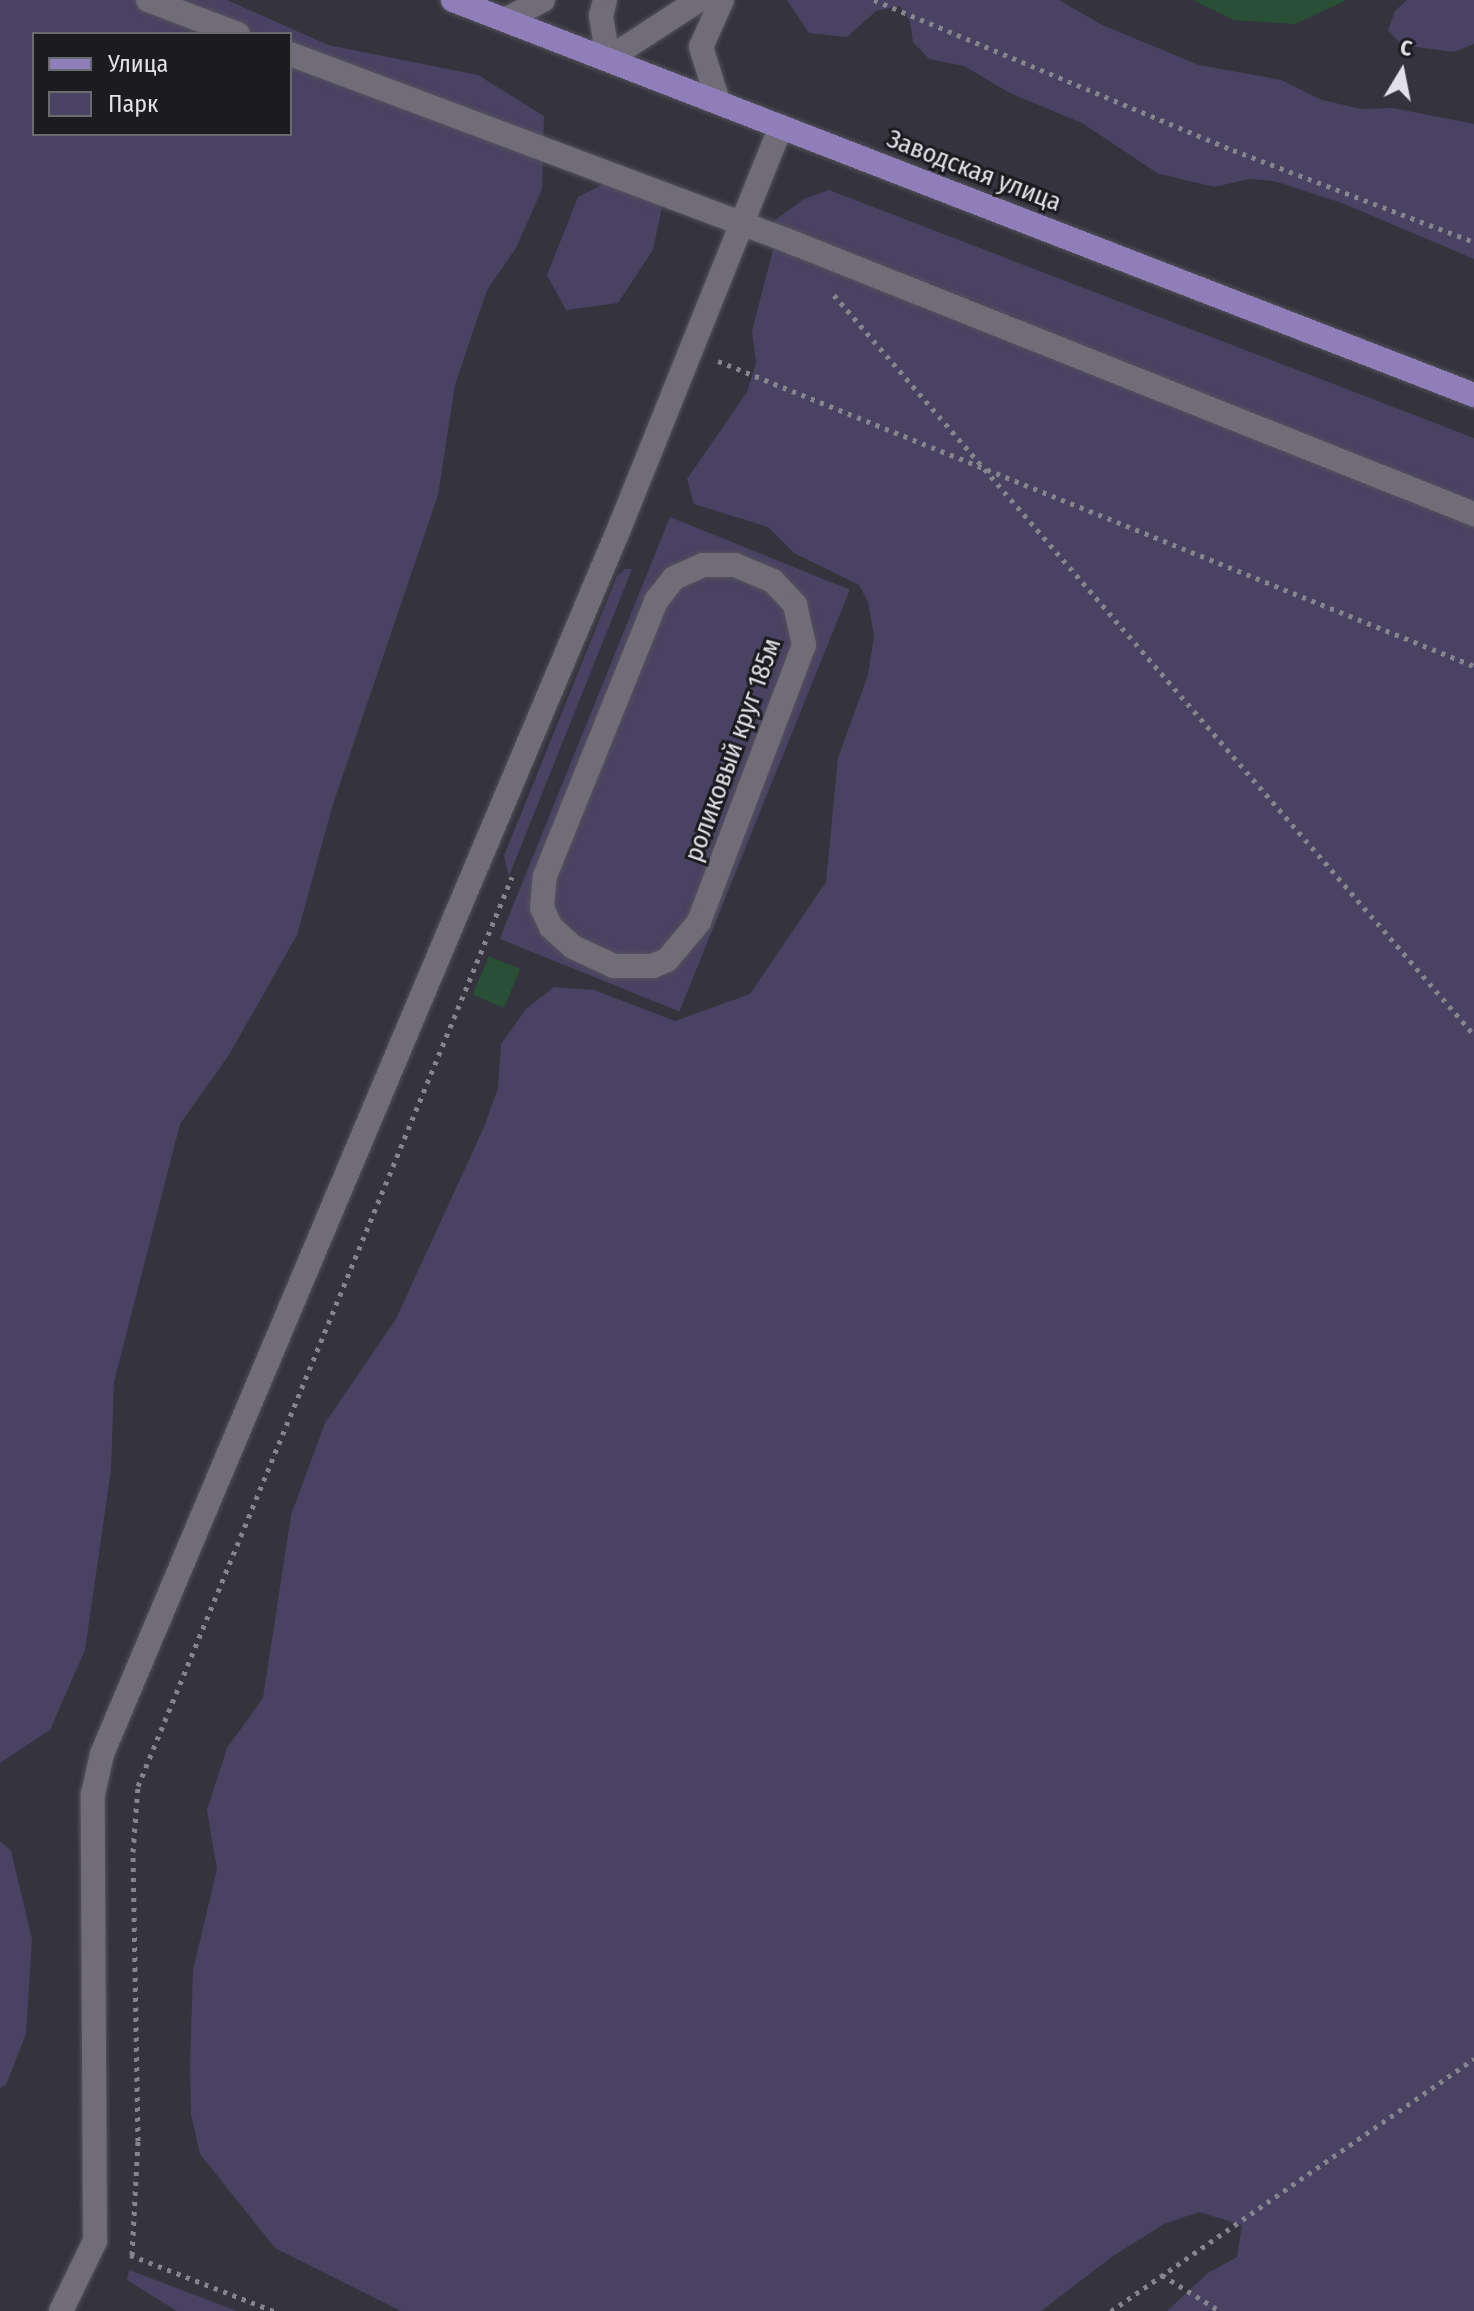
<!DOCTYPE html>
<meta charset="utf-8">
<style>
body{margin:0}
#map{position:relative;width:1474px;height:2311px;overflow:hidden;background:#35333d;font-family:"Fira Sans Condensed",sans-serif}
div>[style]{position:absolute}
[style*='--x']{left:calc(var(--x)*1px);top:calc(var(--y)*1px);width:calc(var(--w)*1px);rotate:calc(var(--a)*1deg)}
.green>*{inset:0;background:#4a4263;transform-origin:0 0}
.building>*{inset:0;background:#295036;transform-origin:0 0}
.path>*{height:5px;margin-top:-2.5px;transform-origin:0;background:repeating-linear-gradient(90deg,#86858d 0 4px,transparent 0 10px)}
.roads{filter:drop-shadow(0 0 2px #54525b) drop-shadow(0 0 2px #54525b)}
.minor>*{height:24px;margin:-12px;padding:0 12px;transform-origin:12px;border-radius:12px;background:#706d79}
.major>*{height:24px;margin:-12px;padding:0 12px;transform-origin:12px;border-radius:12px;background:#8e7eb9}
span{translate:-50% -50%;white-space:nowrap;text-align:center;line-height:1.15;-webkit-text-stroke:6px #1c1b20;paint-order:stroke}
.street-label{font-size:26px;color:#e2e1e7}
.legend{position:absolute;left:32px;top:32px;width:260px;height:104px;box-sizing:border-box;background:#1c1b20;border:2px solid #6b6a70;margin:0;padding:10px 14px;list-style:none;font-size:24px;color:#e2e1e7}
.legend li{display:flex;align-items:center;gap:16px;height:40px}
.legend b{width:40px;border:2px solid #6b6a70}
.north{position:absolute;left:1362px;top:32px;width:80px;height:80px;-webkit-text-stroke:6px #1c1b20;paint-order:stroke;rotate:10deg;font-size:22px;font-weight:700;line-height:32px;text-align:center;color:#e2e1e7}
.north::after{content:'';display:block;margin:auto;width:28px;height:36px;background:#e2e1e7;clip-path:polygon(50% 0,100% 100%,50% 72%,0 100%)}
</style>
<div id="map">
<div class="green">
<i style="clip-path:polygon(evenodd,0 0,227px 0,328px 45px,478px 75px,544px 116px,542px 189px,516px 248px,487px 290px,455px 385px,438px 495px,333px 804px,297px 935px,229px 1055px,180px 1124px,114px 1382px,111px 1470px,85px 1650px,50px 1730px,0 1763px,0 0,34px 34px,290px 34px,290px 134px,34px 134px,34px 34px)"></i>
<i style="clip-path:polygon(787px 0,1059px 0,1102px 25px,1199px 65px,1281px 80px,1322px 100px,1362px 109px,1393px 108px,1474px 124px,1474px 259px,1342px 203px,1274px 181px,1250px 179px,1214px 187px,1157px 173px,1082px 123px,1010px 93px,964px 66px,929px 59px,913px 42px,910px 21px,900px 6px,876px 11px,847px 37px,809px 33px)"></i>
<i style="clip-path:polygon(1407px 0,1474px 0,1474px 44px,1454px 52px,1402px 45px,1388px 30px,1395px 11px)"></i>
<i style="clip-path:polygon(630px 182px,662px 207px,653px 250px,618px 303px,566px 310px,547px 275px,578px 197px,605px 183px)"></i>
<i style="clip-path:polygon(829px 190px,1474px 438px,1474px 2311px,1167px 2311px,1208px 2273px,1237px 2257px,1242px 2225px,1199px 2212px,1164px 2224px,1113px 2256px,1041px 2311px,401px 2311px,275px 2248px,200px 2154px,191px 2114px,190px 2065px,193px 1970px,217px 1869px,207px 1810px,227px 1748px,263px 1698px,291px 1515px,325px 1423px,396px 1319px,484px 1127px,498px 1088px,501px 1044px,526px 1009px,554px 987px,594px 990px,675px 1021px,750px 994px,826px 882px,838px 758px,868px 675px,874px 636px,868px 602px,859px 585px,794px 553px,768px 527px,694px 504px,687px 479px,747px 392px,756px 363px,752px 331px,778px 230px,767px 226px,804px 199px)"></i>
<i style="left:670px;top:517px;width:194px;height:455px;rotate:22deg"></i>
<i style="clip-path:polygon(625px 569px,632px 569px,509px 876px,504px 856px,617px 576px)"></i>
<i style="clip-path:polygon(0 1841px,11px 1851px,32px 1939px,26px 2034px,6px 2085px,0 2088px)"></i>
<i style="clip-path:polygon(129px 2270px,237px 2311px,177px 2311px,127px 2280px)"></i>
</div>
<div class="building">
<i style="clip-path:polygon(1193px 0,1347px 0,1295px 24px,1234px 20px)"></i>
<i style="left:489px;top:956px;width:34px;height:42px;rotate:23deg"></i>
</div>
<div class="path">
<i style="--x:874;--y:0;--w:389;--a:22.7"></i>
<i style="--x:1233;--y:150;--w:258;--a:20.9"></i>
<i style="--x:834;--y:295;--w:978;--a:49.14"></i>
<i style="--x:718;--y:361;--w:815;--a:21.97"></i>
<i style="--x:130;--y:2255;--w:155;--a:21.3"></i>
<i style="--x:132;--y:2255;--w:114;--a:-87"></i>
<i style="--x:138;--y:2141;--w:289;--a:-91"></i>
<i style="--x:133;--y:1852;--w:66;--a:-85.7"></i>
<i style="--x:138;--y:1786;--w:983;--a:-67.64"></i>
<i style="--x:1162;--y:2275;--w:68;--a:31.8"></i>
<i style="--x:1111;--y:2311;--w:442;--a:-34.8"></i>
</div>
<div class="roads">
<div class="minor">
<i style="--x:148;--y:0;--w:96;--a:20.7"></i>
<i style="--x:605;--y:0;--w:16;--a:104"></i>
<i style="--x:601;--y:16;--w:44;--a:80.8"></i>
<i style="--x:608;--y:59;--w:108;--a:-33"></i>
<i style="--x:505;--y:20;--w:43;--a:-27.8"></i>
<i style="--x:290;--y:54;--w:530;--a:20.56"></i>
<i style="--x:786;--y:240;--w:741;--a:21.72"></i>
<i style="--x:718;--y:101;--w:57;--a:-107.5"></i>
<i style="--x:701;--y:47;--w:51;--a:-65.9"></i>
<i style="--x:703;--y:565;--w:32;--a:0"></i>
<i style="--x:735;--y:565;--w:41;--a:22.8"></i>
<i style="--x:773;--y:581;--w:33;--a:47"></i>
<i style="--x:795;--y:605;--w:41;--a:77.3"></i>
<i style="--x:804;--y:645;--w:296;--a:110.8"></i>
<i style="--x:699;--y:922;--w:50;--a:130.1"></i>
<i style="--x:667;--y:960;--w:15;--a:157"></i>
<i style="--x:653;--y:966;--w:39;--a:180"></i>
<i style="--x:614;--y:966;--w:45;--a:-155.1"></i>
<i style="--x:573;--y:947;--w:30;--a:-138"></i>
<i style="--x:551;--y:927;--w:21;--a:-115"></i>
<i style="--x:542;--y:908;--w:32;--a:-85"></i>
<i style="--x:545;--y:876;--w:297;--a:-68"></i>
<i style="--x:656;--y:601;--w:29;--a:-52"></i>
<i style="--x:674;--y:578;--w:32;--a:-24"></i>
<i style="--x:61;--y:2311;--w:78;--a:-64.1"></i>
<i style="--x:95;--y:2241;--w:447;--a:-90.3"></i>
<i style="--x:93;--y:1794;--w:41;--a:-77.3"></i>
<i style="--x:102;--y:1754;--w:1330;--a:-67.12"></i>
<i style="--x:619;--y:529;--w:434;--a:-68.1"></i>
</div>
<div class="major">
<i style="--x:453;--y:0;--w:1095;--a:21.15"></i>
</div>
</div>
<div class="street-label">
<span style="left:974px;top:171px;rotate:21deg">Заводская улица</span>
<span style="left:733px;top:750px;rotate:-70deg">роликовый круг 185м</span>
</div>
<ul class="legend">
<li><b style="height:10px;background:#8e7eb9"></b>Улица</li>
<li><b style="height:22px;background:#4a4263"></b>Парк</li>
</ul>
<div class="north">С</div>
</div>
